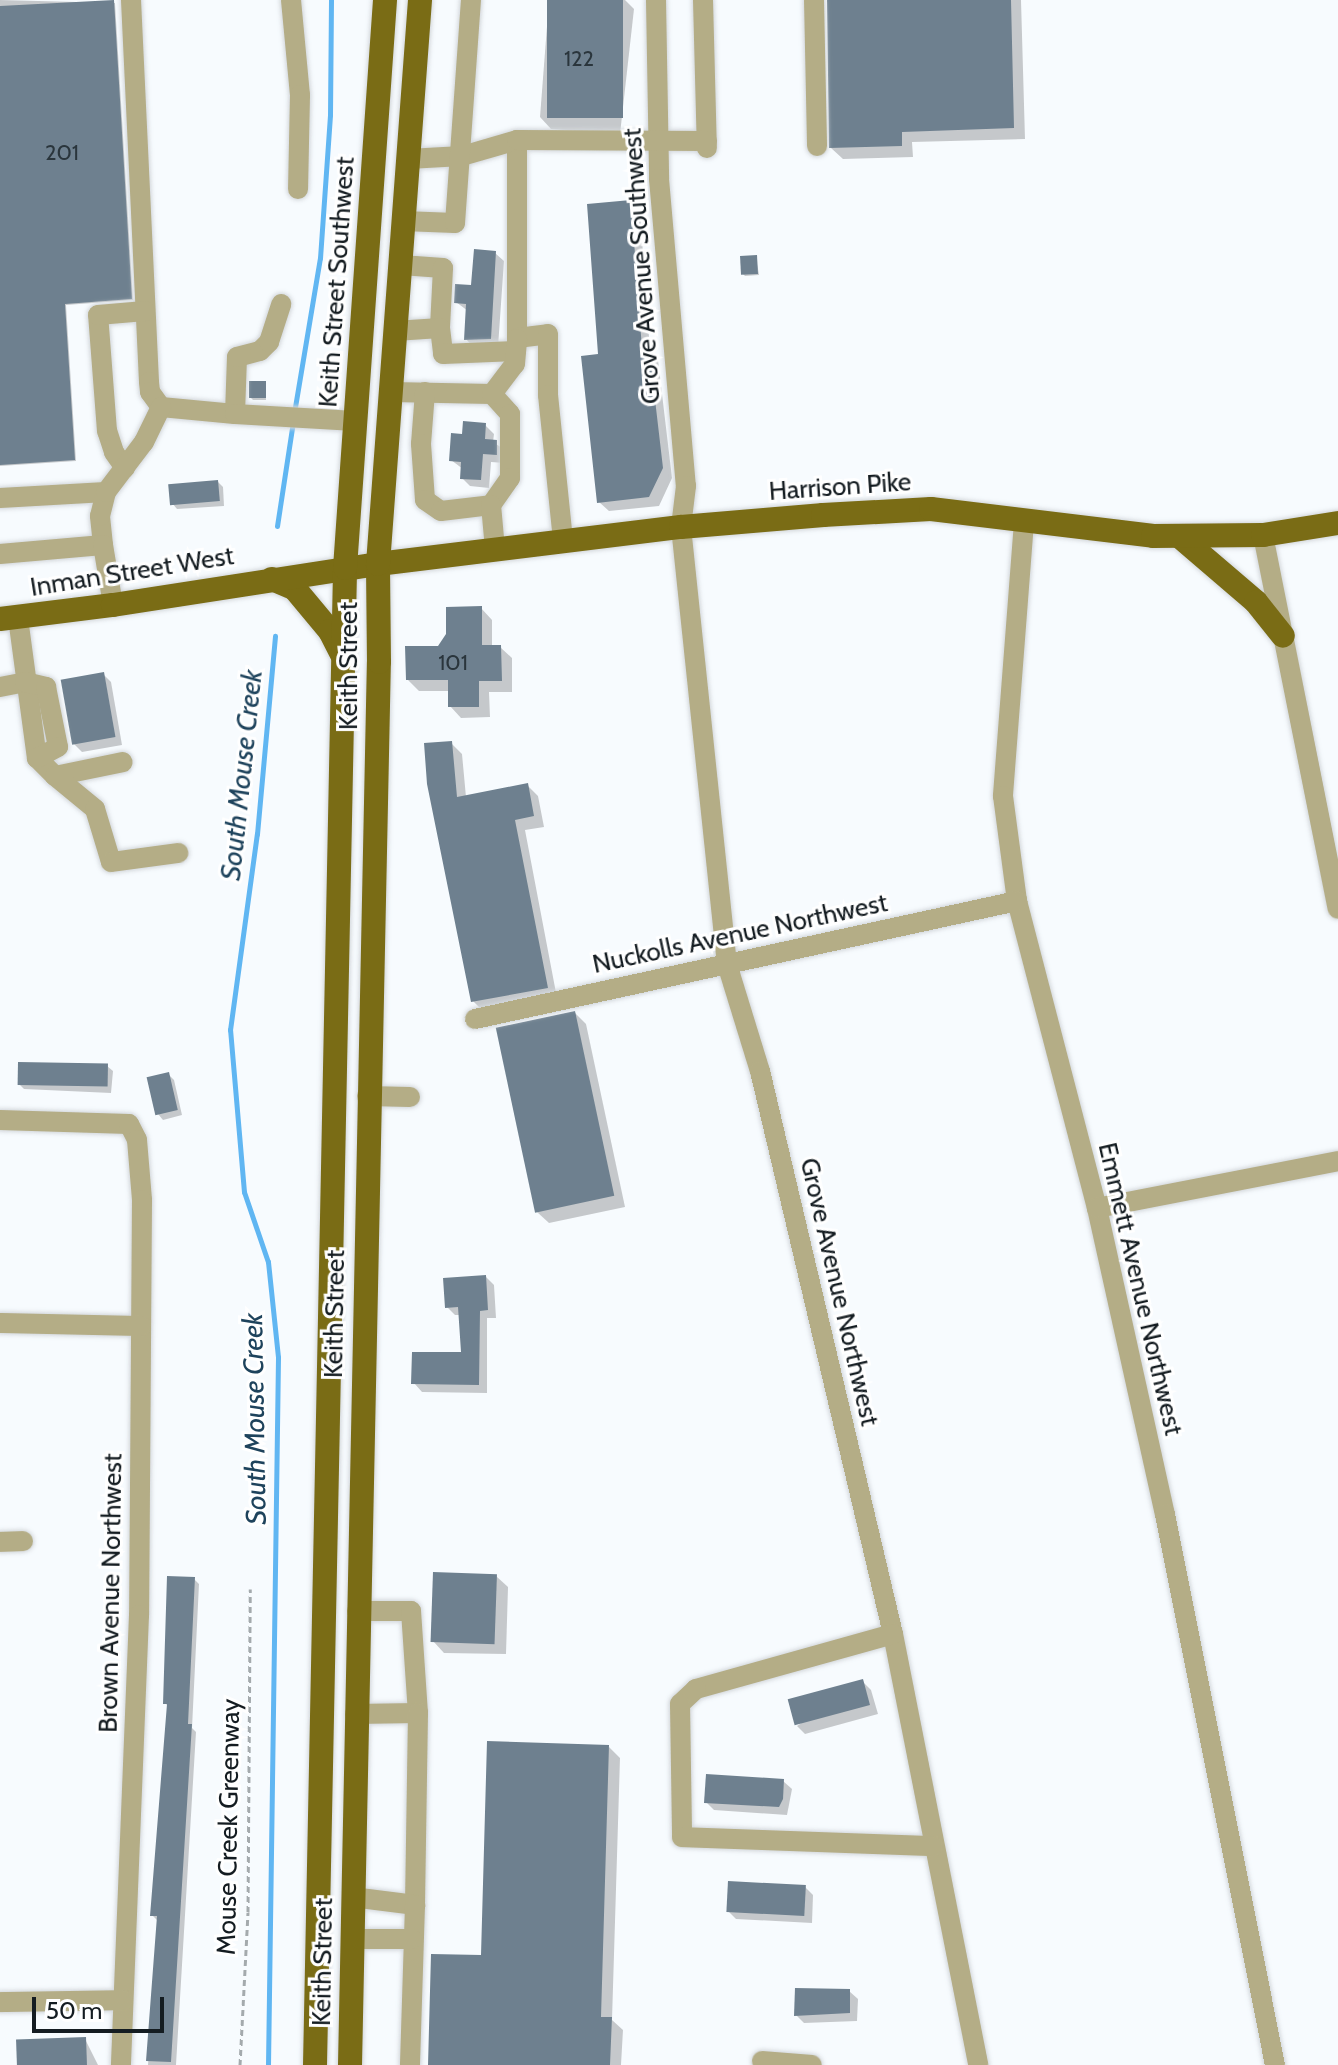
<!DOCTYPE html>
<style>
body{margin:0}
#map{position:relative;width:1338px;height:2065px;overflow:hidden;background:#f7fbfe;font-family:Cabin,sans-serif}
div>[style]{position:absolute}
[style*='--x']{left:calc(var(--x)*1px);top:calc(var(--y)*1px);width:calc(var(--w)*1px);rotate:calc(var(--a)*1deg)}
.shadow>*{inset:0;background:#0003}
.stream>*{height:5px;margin:-2.5px;padding:0 2.5px;transform-origin:2.5px;border-radius:2.5px;background:#60b6f2}
.building>*{inset:0;background:#6e808f;transform-origin:0 0}
.path>*{height:3px;margin-top:-1.5px;transform-origin:0;background:repeating-linear-gradient(90deg,#a4aaad 0 6px,transparent 0 10px)}
.roads{filter:drop-shadow(0 0 2px #d3d7db) drop-shadow(0 0 2px #d3d7db)}
.minor>*{height:20px;margin:-10px;padding:0 10px;transform-origin:10px;border-radius:10px;background:#b4ad86}
.major>*{height:24px;margin:-12px;padding:0 12px;transform-origin:12px;border-radius:12px;background:#7a6c15}
span{translate:-50% -50%;white-space:nowrap;text-align:center;line-height:1.15;-webkit-text-stroke:6px #fff;paint-order:stroke}
.number-label{font-size:22px;color:#2a353c}
.number-label span{-webkit-text-stroke-width:0}
.street-label{font-size:26px;color:#141c21}
.water-label{font-size:28px;color:#1e435c;font-style:italic}
.scale{position:absolute;left:32px;top:1997px;width:132px;height:36px;box-sizing:border-box;border:4px solid #141c21;border-top:0;padding-left:10px;font-size:24px;line-height:28px;white-space:nowrap;color:#141c21;-webkit-text-stroke:6px #fff;paint-order:stroke}
</style>
<div id="map">
<div class="shadow">
<i style="clip-path:polygon(0 0,115px 3px,133px 300px,66px 305px,76px 461px,0 466px)"></i>
<i style="clip-path:polygon(549px 0,625px 0,634px 9px,620px 134px,551px 129px,540px 117px)"></i>
<i style="clip-path:polygon(829px 0,1021px 0,1025px 139px,912px 142px,913px 157px,843px 159px,831px 148px)"></i>
<i style="clip-path:polygon(630px 202px,640px 212px,650px 351px,658px 360px,672px 478px,659px 506px,609px 511px,599px 502px,600px 356px)"></i>
<i style="clip-path:polygon(495px 253px,504px 261px,498px 347px,474px 348px,466px 339px,468px 311px,456px 302px,473px 287px)"></i>
<i style="clip-path:polygon(756px 257px,759px 275px,745px 276px,743px 274px)"></i>
<i style="clip-path:polygon(265px 383px,266px 400px,253px 400px,251px 398px)"></i>
<i style="clip-path:polygon(485px 425px,494px 434px,493px 442px,505px 450px,505px 463px,491px 462px,489px 488px,470px 486px,462px 478px,463px 469px,451px 460px,464px 436px)"></i>
<i style="clip-path:polygon(218px 482px,223px 487px,224px 506px,177px 509px,172px 503px)"></i>
<i style="clip-path:polygon(481px 608px,492px 620px,492px 647px,500px 647px,512px 658px,512px 692px,489px 692px,490px 717px,461px 718px,450px 706px,450px 691px,419px 691px,408px 680px)"></i>
<i style="clip-path:polygon(103px 674px,111px 682px,122px 745px,82px 752px,74px 744px)"></i>
<i style="clip-path:polygon(451px 743px,462px 754px,466px 797px,527px 785px,538px 796px,544px 827px,525px 830px,557px 998px,484px 1012px,473px 1001px)"></i>
<i style="clip-path:polygon(575px 1013px,586px 1024px,625px 1207px,549px 1223px,537px 1212px)"></i>
<i style="clip-path:polygon(107px 1066px,113px 1071px,111px 1093px,24px 1089px,19px 1084px)"></i>
<i style="clip-path:polygon(169px 1075px,174px 1080px,182px 1115px,163px 1120px,158px 1114px)"></i>
<i style="clip-path:polygon(486px 1277px,494px 1285px,496px 1318px,487px 1318px,487px 1393px,422px 1392px,414px 1383px,463px 1354px,460px 1315px,455px 1315px,447px 1307px)"></i>
<i style="clip-path:polygon(496px 1576px,508px 1587px,506px 1654px,444px 1653px,433px 1641px)"></i>
<i style="clip-path:polygon(194px 1579px,199px 1584px,192px 1728px,196px 1732px,176px 2065px,148px 2065px,158px 1921px,152px 1915px,169px 1707px,165px 1703px)"></i>
<i style="clip-path:polygon(863px 1682px,871px 1690px,878px 1714px,805px 1734px,797px 1726px)"></i>
<i style="clip-path:polygon(609px 1747px,620px 1758px,612px 2020px,623px 2030px,621px 2065px,430px 2065px,483px 1957px)"></i>
<i style="clip-path:polygon(783px 1781px,792px 1789px,787px 1815px,714px 1810px,706px 1802px)"></i>
<i style="clip-path:polygon(805px 1887px,813px 1895px,812px 1923px,736px 1919px,728px 1911px)"></i>
<i style="clip-path:polygon(849px 1991px,858px 1999px,857px 2021px,804px 2023px,796px 2015px)"></i>
<i style="clip-path:polygon(85px 2039px,98px 2065px,18px 2065px)"></i>
</div>
<div class="stream">
<i style="--x:294;--y:413;--w:157;--a:-80.5"></i>
<i style="--x:320;--y:258;--w:143;--a:-86"></i>
<i style="--x:330;--y:115;--w:115;--a:-89.5"></i>
<i style="--x:277;--y:526;--w:105;--a:-81.3"></i>
<i style="--x:268;--y:2065;--w:708;--a:-89.19"></i>
<i style="--x:278;--y:1357;--w:96;--a:-96"></i>
<i style="--x:268;--y:1262;--w:74;--a:-108.9"></i>
<i style="--x:244;--y:1192;--w:163;--a:-94.9"></i>
<i style="--x:230;--y:1030;--w:198;--a:-82.2"></i>
<i style="--x:257;--y:834;--w:199;--a:-84.8"></i>
</div>
<div class="building">
<i style="clip-path:polygon(114px 0,132px 299px,65px 304px,75px 460px,0 465px,0 6px)"></i>
<i style="left:547px;top:0;width:76px;height:118px"></i>
<i style="clip-path:polygon(827px 0,1011px 0,1014px 128px,902px 132px,902px 146px,829px 148px)"></i>
<i style="clip-path:polygon(631px 200px,642px 349px,649px 348px,663px 468px,649px 497px,597px 503px,581px 356px,598px 354px,587px 204px)"></i>
<i style="clip-path:polygon(474px 249px,496px 251px,491px 339px,464px 340px,466px 304px,454px 303px,455px 284px,471px 285px)"></i>
<i style="left:757px;top:255px;width:19px;height:17px;rotate:87deg"></i>
<i style="left:249px;top:381px;width:17px;height:17px"></i>
<i style="clip-path:polygon(463px 421px,486px 423px,485px 439px,497px 440px,497px 455px,483px 454px,481px 480px,460px 479px,461px 462px,449px 461px,451px 433px,462px 434px)"></i>
<i style="left:218px;top:480px;width:21px;height:50px;rotate:85deg"></i>
<i style="clip-path:polygon(482px 606px,482px 645px,501px 645px,502px 681px,479px 681px,479px 707px,448px 707px,448px 680px,406px 680px,405px 646px,438px 646px,446px 634px,446px 607px)"></i>
<i style="left:104px;top:672px;width:66px;height:44px;rotate:80deg"></i>
<i style="clip-path:polygon(452px 741px,457px 797px,528px 783px,534px 816px,515px 820px,548px 988px,471px 1002px,427px 784px,424px 743px)"></i>
<i style="left:575px;top:1011px;width:189px;height:81px;rotate:78deg"></i>
<i style="left:18px;top:1062px;width:90px;height:23px;rotate:1deg"></i>
<i style="left:169px;top:1072px;width:39px;height:23px;rotate:77deg"></i>
<i style="clip-path:polygon(486px 1275px,488px 1310px,480px 1311px,479px 1385px,411px 1384px,412px 1352px,461px 1352px,458px 1307px,445px 1308px,443px 1278px)"></i>
<i style="left:433px;top:1572px;width:64px;height:70px;rotate:2deg"></i>
<i style="clip-path:polygon(167px 1576px,195px 1577px,188px 1724px,192px 1724px,171px 2062px,146px 2061px,157px 1916px,150px 1916px,167px 1704px,163px 1704px)"></i>
<i style="left:863px;top:1679px;width:27px;height:78px;rotate:75deg"></i>
<i style="clip-path:polygon(487px 1741px,609px 1745px,601px 2017px,612px 2017px,610px 2065px,428px 2065px,431px 1954px,481px 1955px)"></i>
<i style="clip-path:polygon(706px 1774px,784px 1779px,783px 1799px,779px 1807px,704px 1803px)"></i>
<i style="left:728px;top:1881px;width:78px;height:31px;rotate:3deg"></i>
<i style="clip-path:polygon(795px 1988px,850px 1989px,850px 2013px,794px 2016px)"></i>
<i style="left:86px;top:2037px;width:28px;height:70px;rotate:88deg"></i>
</div>
<div class="path">
<i style="--x:240;--y:2065;--w:153;--a:-87"></i>
<i style="--x:248;--y:1912;--w:323;--a:-89.6"></i>
</div>
<div class="roads">
<div class="minor">
<i style="--x:131;--y:0;--w:382;--a:87.3"></i>
<i style="--x:149;--y:382;--w:10;--a:84"></i>
<i style="--x:150;--y:392;--w:19;--a:54"></i>
<i style="--x:161;--y:407;--w:74;--a:5.4"></i>
<i style="--x:235;--y:414;--w:57;--a:-88"></i>
<i style="--x:237;--y:357;--w:24;--a:-15"></i>
<i style="--x:260;--y:351;--w:13;--a:-45"></i>
<i style="--x:269;--y:342;--w:40;--a:-72"></i>
<i style="--x:291;--y:0;--w:95;--a:84.6"></i>
<i style="--x:300;--y:95;--w:94;--a:91.2"></i>
<i style="--x:656;--y:0;--w:179;--a:89"></i>
<i style="--x:659;--y:179;--w:308;--a:85"></i>
<i style="--x:686;--y:486;--w:41;--a:97"></i>
<i style="--x:681;--y:527;--w:439;--a:84"></i>
<i style="--x:727;--y:964;--w:112;--a:72.9"></i>
<i style="--x:760;--y:1071;--w:578;--a:76.71"></i>
<i style="--x:893;--y:1634;--w:439;--a:78.8"></i>
<i style="--x:703;--y:0;--w:148;--a:88.5"></i>
<i style="--x:814;--y:0;--w:146;--a:88.8"></i>
<i style="--x:517;--y:140;--w:198;--a:90"></i>
<i style="--x:517;--y:338;--w:31;--a:-7"></i>
<i style="--x:548;--y:334;--w:61;--a:90"></i>
<i style="--x:548;--y:395;--w:147;--a:84.1"></i>
<i style="--x:408;--y:159;--w:54;--a:-3.2"></i>
<i style="--x:462;--y:156;--w:57;--a:-16.2"></i>
<i style="--x:517;--y:140;--w:190;--a:0.3"></i>
<i style="--x:403;--y:221;--w:52;--a:2.2"></i>
<i style="--x:455;--y:223;--w:224;--a:-85.9"></i>
<i style="--x:401;--y:265;--w:42;--a:4.1"></i>
<i style="--x:443;--y:268;--w:60;--a:92.9"></i>
<i style="--x:395;--y:331;--w:45;--a:-3.8"></i>
<i style="--x:440;--y:328;--w:26;--a:83"></i>
<i style="--x:443;--y:354;--w:73;--a:-2.4"></i>
<i style="--x:391;--y:392;--w:101;--a:1.1"></i>
<i style="--x:492;--y:394;--w:27;--a:48"></i>
<i style="--x:510;--y:414;--w:64;--a:90"></i>
<i style="--x:510;--y:478;--w:33;--a:125"></i>
<i style="--x:425;--y:392;--w:52;--a:94.4"></i>
<i style="--x:421;--y:444;--w:56;--a:85.9"></i>
<i style="--x:425;--y:500;--w:19;--a:35"></i>
<i style="--x:441;--y:511;--w:50;--a:-6.8"></i>
<i style="--x:491;--y:505;--w:44;--a:84.8"></i>
<i style="--x:492;--y:394;--w:38;--a:-53"></i>
<i style="--x:515;--y:364;--w:25;--a:-85"></i>
<i style="--x:235;--y:414;--w:120;--a:3.3"></i>
<i style="--x:125;--y:468;--w:19;--a:-125"></i>
<i style="--x:114;--y:452;--w:22;--a:-108"></i>
<i style="--x:107;--y:431;--w:116;--a:-94.4"></i>
<i style="--x:98;--y:315;--w:47;--a:-4.9"></i>
<i style="--x:0;--y:498;--w:106;--a:-3.2"></i>
<i style="--x:1024;--y:522;--w:275;--a:94.4"></i>
<i style="--x:1003;--y:796;--w:106;--a:82.4"></i>
<i style="--x:1017;--y:901;--w:317;--a:75.4"></i>
<i style="--x:1097;--y:1208;--w:313;--a:77.5"></i>
<i style="--x:1165;--y:1514;--w:562;--a:78.71"></i>
<i style="--x:1263;--y:535;--w:381;--a:78.7"></i>
<i style="--x:103;--y:545;--w:29;--a:-96"></i>
<i style="--x:100;--y:516;--w:25;--a:-76"></i>
<i style="--x:106;--y:492;--w:63;--a:-52.8"></i>
<i style="--x:144;--y:442;--w:39;--a:-64"></i>
<i style="--x:0;--y:554;--w:103;--a:-5"></i>
<i style="--x:103;--y:545;--w:61;--a:80.5"></i>
<i style="--x:18;--y:618;--w:141;--a:82.3"></i>
<i style="--x:37;--y:758;--w:25;--a:45"></i>
<i style="--x:55;--y:776;--w:69;--a:-11.6"></i>
<i style="--x:0;--y:687;--w:25;--a:-11"></i>
<i style="--x:25;--y:682;--w:22;--a:13"></i>
<i style="--x:46;--y:687;--w:61;--a:78.7"></i>
<i style="--x:58;--y:747;--w:24;--a:152"></i>
<i style="--x:55;--y:776;--w:52;--a:39.5"></i>
<i style="--x:95;--y:809;--w:55;--a:73.2"></i>
<i style="--x:111;--y:862;--w:68;--a:-7.7"></i>
<i style="--x:475;--y:1019;--w:555;--a:-12.28"></i>
<i style="--x:367;--y:1096;--w:43;--a:1.3"></i>
<i style="--x:0;--y:1120;--w:129;--a:1.8"></i>
<i style="--x:129;--y:1124;--w:18;--a:63"></i>
<i style="--x:137;--y:1140;--w:60;--a:85.2"></i>
<i style="--x:142;--y:1200;--w:415;--a:90.4"></i>
<i style="--x:139;--y:1615;--w:450;--a:92.3"></i>
<i style="--x:1097;--y:1208;--w:246;--a:-11"></i>
<i style="--x:0;--y:1323;--w:141;--a:1.2"></i>
<i style="--x:0;--y:1542;--w:23;--a:-2"></i>
<i style="--x:357;--y:1611;--w:54;--a:0"></i>
<i style="--x:411;--y:1611;--w:102;--a:86.1"></i>
<i style="--x:893;--y:1634;--w:205;--a:164.4"></i>
<i style="--x:696;--y:1689;--w:22;--a:137"></i>
<i style="--x:680;--y:1704;--w:133;--a:89.1"></i>
<i style="--x:682;--y:1837;--w:251;--a:2.1"></i>
<i style="--x:355;--y:1714;--w:63;--a:-0.9"></i>
<i style="--x:418;--y:1713;--w:192;--a:90.9"></i>
<i style="--x:352;--y:1897;--w:64;--a:7.2"></i>
<i style="--x:415;--y:1905;--w:160;--a:91.8"></i>
<i style="--x:352;--y:1939;--w:60;--a:0"></i>
<i style="--x:0;--y:2002;--w:123;--a:-0.9"></i>
<i style="--x:762;--y:2061;--w:50;--a:4.6"></i>
</div>
<div class="major">
<i style="--x:1179;--y:536;--w:101;--a:40.6"></i>
<i style="--x:1256;--y:602;--w:43;--a:51.5"></i>
<i style="--x:272;--y:579;--w:25;--a:23"></i>
<i style="--x:295;--y:589;--w:55;--a:50.2"></i>
<i style="--x:330;--y:631;--w:25;--a:63"></i>
<i style="--x:0;--y:619;--w:114;--a:-7.1"></i>
<i style="--x:113;--y:605;--w:268;--a:-8.8"></i>
<i style="--x:378;--y:564;--w:305;--a:-7"></i>
<i style="--x:681;--y:527;--w:143;--a:-4.8"></i>
<i style="--x:823;--y:515;--w:108;--a:-3.2"></i>
<i style="--x:931;--y:509;--w:224;--a:6.9"></i>
<i style="--x:1153;--y:536;--w:110;--a:-0.5"></i>
<i style="--x:1263;--y:535;--w:76;--a:-9.1"></i>
<i style="--x:315;--y:2065;--w:1497;--a:-88.85"></i>
<i style="--x:345;--y:568;--w:569;--a:-85.97"></i>
<i style="--x:350;--y:2065;--w:1403;--a:-88.82"></i>
<i style="--x:379;--y:662;--w:98;--a:-90.6"></i>
<i style="--x:378;--y:564;--w:566;--a:-85.74"></i>
</div>
</div>
<div class="number-label">
<span style="left:579px;top:59px">122</span>
<span style="left:62px;top:153px">201</span>
<span style="left:453px;top:663px">101</span>
</div>
<div class="street-label">
<span style="left:642px;top:266px;rotate:-94deg">Grove Avenue Southwest</span>
<span style="left:337px;top:282px;rotate:-86deg">Keith Street Southwest</span>
<span style="left:840px;top:487px;rotate:-4deg">Harrison Pike</span>
<span style="left:132px;top:572px;rotate:-9deg">Inman Street West</span>
<span style="left:349px;top:666px;rotate:-90deg">Keith Street</span>
<span style="left:740px;top:934px;rotate:-12deg">Nuckolls Avenue Northwest</span>
<span style="left:1140px;top:1289px;rotate:77deg">Emmett Avenue Northwest</span>
<span style="left:839px;top:1292px;rotate:77deg">Grove Avenue Northwest</span>
<span style="left:335px;top:1314px;rotate:-89deg">Keith Street</span>
<span style="left:111px;top:1593px;rotate:-89deg">Brown Avenue Northwest</span>
<span style="left:229px;top:1827px;rotate:-89deg">Mouse Creek Greenway</span>
<span style="left:323px;top:1962px;rotate:-89deg">Keith Street</span>
</div>
<div class="water-label">
<span style="left:241px;top:775px;rotate:-84deg">South Mouse Creek</span>
<span style="left:254px;top:1419px;rotate:-91deg">South Mouse Creek</span>
</div>
<div class="scale">50 m</div>
</div>
